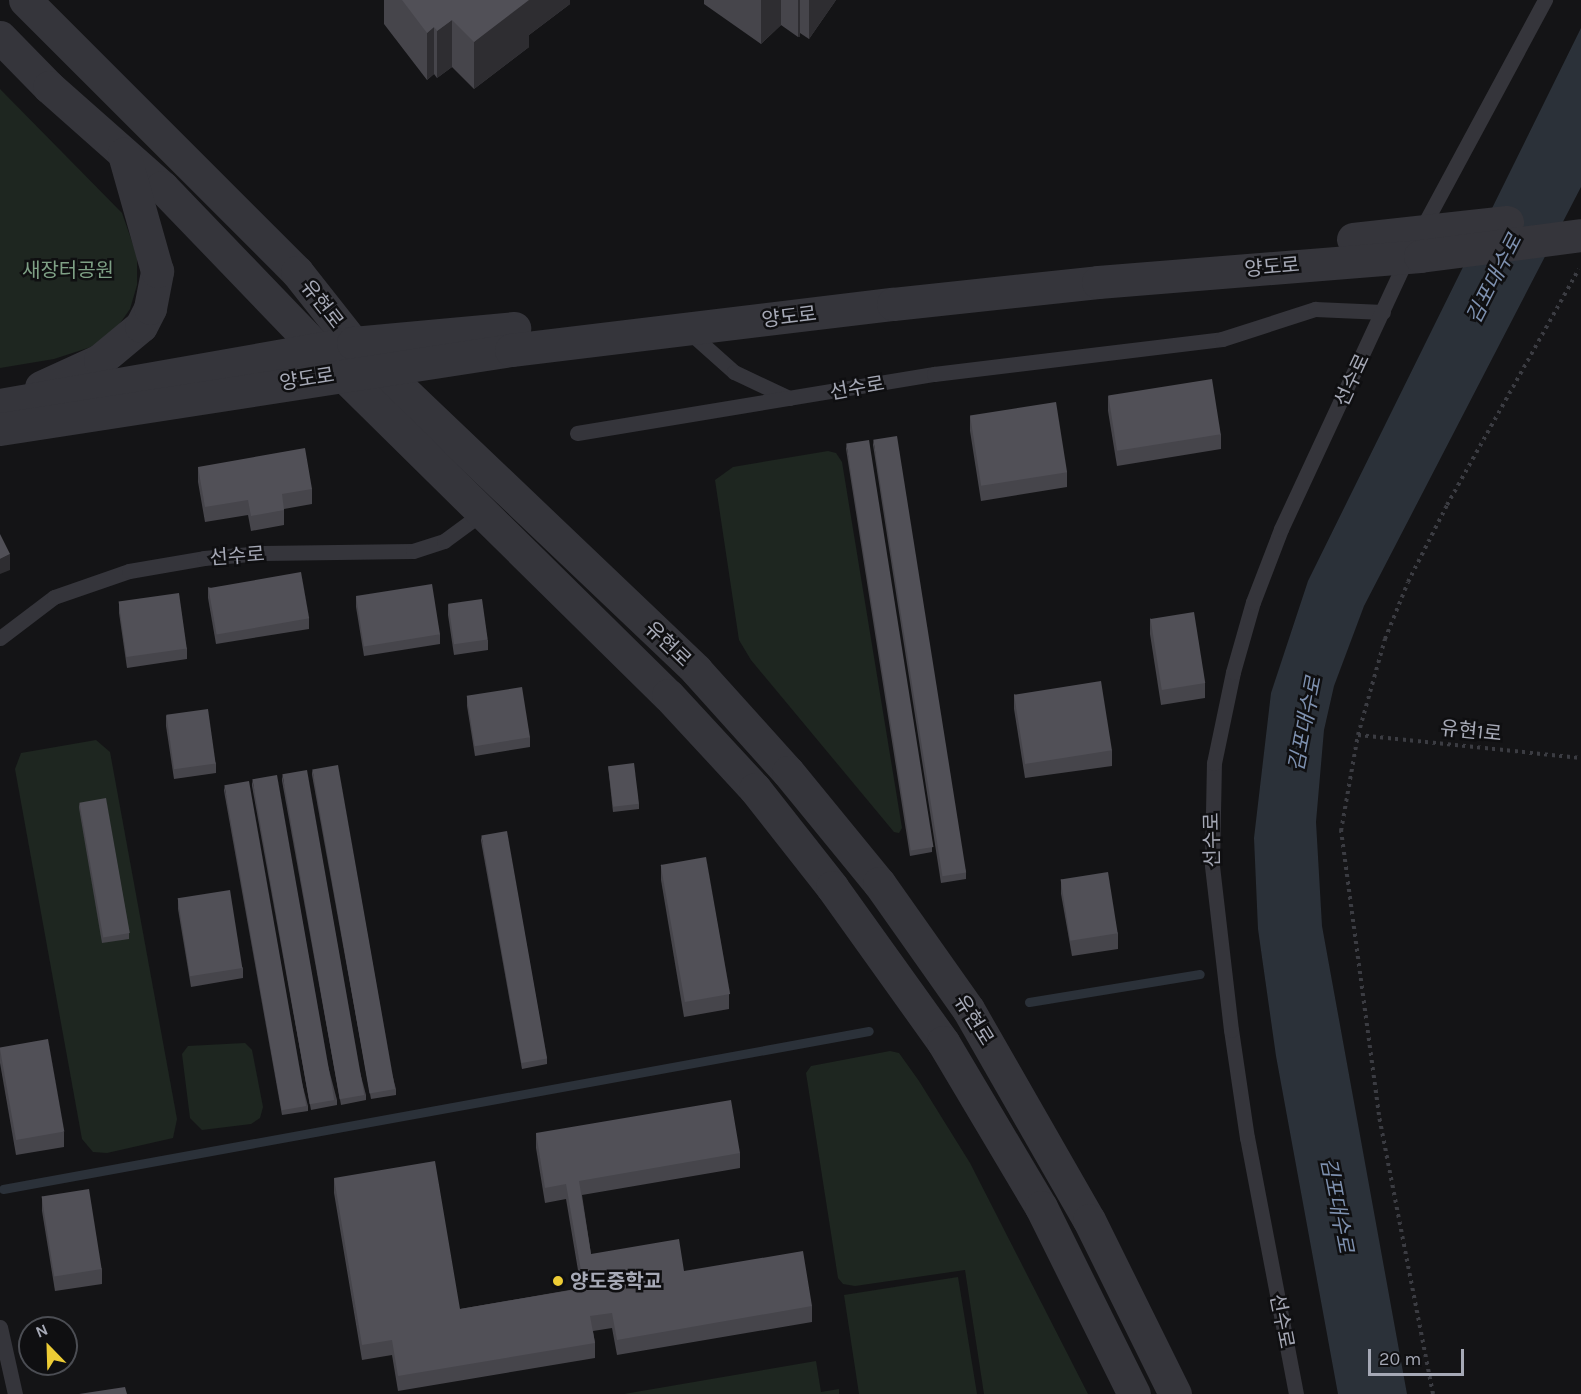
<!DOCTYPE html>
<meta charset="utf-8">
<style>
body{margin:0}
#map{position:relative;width:1581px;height:1394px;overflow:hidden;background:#141416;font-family:Karla,"Noto Sans KR",sans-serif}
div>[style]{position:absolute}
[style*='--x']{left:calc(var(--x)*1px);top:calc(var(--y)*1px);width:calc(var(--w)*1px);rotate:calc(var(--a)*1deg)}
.green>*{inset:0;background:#1e2620}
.water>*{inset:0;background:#2b3139}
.stream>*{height:9px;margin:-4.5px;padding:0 4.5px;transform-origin:4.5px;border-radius:4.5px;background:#2b3139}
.path>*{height:4px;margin-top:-2px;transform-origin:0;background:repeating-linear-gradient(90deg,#3b3c42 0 3px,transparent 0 7.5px)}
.service>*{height:15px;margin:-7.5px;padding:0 7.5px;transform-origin:7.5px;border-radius:7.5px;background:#35353b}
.tertiary>*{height:33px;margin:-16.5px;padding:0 16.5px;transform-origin:16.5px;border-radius:16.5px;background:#35353b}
.wall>*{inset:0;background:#46454b}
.shaded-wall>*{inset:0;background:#2e2d31;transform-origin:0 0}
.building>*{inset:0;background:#515057;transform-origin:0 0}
.dots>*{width:16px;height:16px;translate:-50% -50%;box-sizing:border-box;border:3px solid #0f0f11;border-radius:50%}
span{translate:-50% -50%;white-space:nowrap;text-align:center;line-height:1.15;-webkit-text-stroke:5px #0f0f11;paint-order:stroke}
.street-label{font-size:20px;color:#a6a9b6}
.park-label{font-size:20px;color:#7ea085}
.poi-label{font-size:20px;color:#a6a9b6;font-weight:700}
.left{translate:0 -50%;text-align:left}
.water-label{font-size:21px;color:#7e91b0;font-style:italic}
.north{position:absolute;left:18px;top:1316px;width:60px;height:60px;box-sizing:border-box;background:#0f0f11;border:2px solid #4b4d53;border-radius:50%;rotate:337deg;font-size:16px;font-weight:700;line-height:24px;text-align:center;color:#a6a9b6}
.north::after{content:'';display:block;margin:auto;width:21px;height:27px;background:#edcc35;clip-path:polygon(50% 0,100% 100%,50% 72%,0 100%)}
.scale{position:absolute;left:1368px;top:1349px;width:96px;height:27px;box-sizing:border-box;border:3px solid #a6a9b6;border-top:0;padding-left:8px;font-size:18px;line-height:21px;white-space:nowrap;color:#a6a9b6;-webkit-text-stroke:4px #0f0f11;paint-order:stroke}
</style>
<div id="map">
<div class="green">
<i style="clip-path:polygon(0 89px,122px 213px,137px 256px,137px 285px,130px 309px,118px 326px,97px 345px,54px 359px,0 368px)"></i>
<i style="clip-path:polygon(828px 451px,836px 453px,842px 462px,902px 828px,899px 833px,894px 832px,751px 660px,739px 640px,715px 480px,733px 467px)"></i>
<i style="clip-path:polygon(96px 740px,110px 752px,177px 1119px,173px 1138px,107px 1153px,93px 1152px,82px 1139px,15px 769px,21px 753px)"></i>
<i style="clip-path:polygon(245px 1043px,252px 1050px,263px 1107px,260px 1118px,251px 1124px,202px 1130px,190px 1118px,182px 1054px,188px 1046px)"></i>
<i style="clip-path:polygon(890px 1051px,899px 1053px,919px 1081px,970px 1163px,1088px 1394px,984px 1394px,965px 1270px,855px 1286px,843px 1284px,838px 1278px,806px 1073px,811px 1066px)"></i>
<i style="clip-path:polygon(958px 1277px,977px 1394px,859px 1394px,844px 1295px)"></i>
<i style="clip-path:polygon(816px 1361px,821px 1392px,839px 1389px,839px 1394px,624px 1394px)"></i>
</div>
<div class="water">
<i style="clip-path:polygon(1581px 28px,1581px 187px,1364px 606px,1334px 686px,1324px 730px,1316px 822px,1322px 926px,1407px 1394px,1338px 1394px,1276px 1056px,1258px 929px,1254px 838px,1271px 693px,1308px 581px)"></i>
</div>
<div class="stream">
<i style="--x:1029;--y:1002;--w:173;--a:-9.3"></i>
<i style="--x:3;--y:1189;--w:880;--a:-10.34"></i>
</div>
<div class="path">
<i style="--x:1358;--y:735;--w:224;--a:5.9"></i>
<i style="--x:1433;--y:1394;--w:284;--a:-101"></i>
<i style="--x:1379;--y:1115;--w:287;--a:-97.6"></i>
<i style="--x:1341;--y:831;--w:97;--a:-80"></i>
<i style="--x:1358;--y:735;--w:100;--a:-74.3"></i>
<i style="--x:1385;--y:639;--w:61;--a:-68"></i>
<i style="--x:1408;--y:582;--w:86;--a:-63.1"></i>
<i style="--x:1447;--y:505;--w:270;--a:-60.8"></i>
</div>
<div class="service">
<i style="--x:1420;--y:232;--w:264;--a:-61.7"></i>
<i style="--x:688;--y:331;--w:62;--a:41.7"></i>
<i style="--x:734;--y:372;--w:61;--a:25.3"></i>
<i style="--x:577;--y:433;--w:362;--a:-9.4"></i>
<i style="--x:934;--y:374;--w:290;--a:-6.9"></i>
<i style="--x:1222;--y:339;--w:98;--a:-17.9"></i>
<i style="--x:1315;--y:309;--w:68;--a:2.5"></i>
<i style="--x:0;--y:638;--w:68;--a:-37.2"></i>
<i style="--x:54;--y:597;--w:79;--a:-19.1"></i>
<i style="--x:129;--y:571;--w:76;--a:-9.8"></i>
<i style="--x:204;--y:558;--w:57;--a:-5"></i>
<i style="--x:261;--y:553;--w:152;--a:-0.8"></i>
<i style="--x:413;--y:551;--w:33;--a:-18"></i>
<i style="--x:444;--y:541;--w:47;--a:-36.4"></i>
<i style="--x:0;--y:1327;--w:69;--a:77.4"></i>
<i style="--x:1296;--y:1394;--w:261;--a:-100.8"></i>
<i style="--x:1247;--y:1138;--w:109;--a:-98.4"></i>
<i style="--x:1231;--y:1030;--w:166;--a:-96.6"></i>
<i style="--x:1212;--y:865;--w:102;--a:-88.9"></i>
<i style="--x:1214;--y:763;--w:93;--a:-78.2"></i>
<i style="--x:1233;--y:672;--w:73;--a:-74.1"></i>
<i style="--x:1253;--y:602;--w:78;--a:-69"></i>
<i style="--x:1281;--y:529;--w:300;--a:-65.1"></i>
</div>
<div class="tertiary">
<i style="--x:25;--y:0;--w:385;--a:45"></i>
<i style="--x:297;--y:272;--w:90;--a:51.7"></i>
<i style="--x:353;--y:343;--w:474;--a:43.6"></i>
<i style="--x:696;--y:670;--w:137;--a:48"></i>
<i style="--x:788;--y:772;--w:144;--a:50.7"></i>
<i style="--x:879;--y:883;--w:154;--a:54.8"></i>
<i style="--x:968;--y:1009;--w:243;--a:60.2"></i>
<i style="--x:1089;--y:1220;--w:194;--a:63.7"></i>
<i style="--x:0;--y:37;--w:70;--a:45.6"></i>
<i style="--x:49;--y:87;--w:151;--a:41.5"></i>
<i style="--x:162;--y:187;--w:260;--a:46.1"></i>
<i style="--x:342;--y:374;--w:458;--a:44.6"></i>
<i style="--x:668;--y:695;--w:128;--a:47.2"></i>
<i style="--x:755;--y:789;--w:125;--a:51.8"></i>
<i style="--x:832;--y:887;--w:191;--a:54.4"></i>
<i style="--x:943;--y:1042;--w:192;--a:59.3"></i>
<i style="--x:1041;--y:1207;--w:209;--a:63.6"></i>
<i style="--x:1353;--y:239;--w:155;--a:-6.3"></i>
<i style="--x:41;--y:387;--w:65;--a:-24.6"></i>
<i style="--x:100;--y:360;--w:53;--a:-39.7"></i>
<i style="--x:141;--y:326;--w:20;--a:-63"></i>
<i style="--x:150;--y:308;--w:38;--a:-79"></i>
<i style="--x:157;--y:271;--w:122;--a:-105.8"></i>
<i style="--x:0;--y:405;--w:358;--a:-10"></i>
<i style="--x:353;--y:343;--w:162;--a:-5.3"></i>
<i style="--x:0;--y:429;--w:517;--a:-8.79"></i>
<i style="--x:511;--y:350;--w:385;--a:-6.9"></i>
<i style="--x:893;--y:304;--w:206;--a:-6.1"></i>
<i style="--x:1098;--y:282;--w:323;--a:-4.6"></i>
<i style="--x:1420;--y:256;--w:162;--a:-7.4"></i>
</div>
<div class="wall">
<i style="clip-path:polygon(384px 0,570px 0,570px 4px,529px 35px,529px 47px,474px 89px,452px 67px,437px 78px,434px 74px,427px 80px,384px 24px)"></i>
<i style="clip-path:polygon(704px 0,836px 0,809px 39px,800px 33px,798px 37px,781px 25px,761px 44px,704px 4px)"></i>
<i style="clip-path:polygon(1108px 396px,1221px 434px,1221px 449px,1117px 466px,1108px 411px)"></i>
<i style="clip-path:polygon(970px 416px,1067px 472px,1067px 487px,981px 501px,970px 431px)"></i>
<i style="clip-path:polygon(873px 440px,966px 873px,966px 879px,941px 883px,873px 445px)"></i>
<i style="clip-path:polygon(846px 444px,932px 847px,932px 852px,910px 856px,846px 449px)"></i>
<i style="clip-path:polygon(198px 467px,312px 489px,312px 504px,284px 509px,284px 525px,251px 531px,248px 515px,205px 522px,198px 482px)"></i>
<i style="clip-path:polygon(208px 587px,309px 618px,309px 629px,216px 644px,208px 598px)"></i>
<i style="clip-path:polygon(356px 597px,440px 634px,440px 644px,364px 656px,356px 607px)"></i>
<i style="clip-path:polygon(119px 603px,187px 648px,187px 659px,127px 668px,119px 613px)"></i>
<i style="clip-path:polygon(448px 604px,488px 640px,488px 650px,454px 655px,448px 615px)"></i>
<i style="clip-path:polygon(1150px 618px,1205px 683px,1205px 698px,1161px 705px,1150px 634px)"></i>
<i style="clip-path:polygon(1014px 694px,1112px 750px,1112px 766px,1025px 778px,1014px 709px)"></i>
<i style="clip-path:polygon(467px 696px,530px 737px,530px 747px,475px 756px,467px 706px)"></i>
<i style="clip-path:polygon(166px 715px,216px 763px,216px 773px,174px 779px,166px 726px)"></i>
<i style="clip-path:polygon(608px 766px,639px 804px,639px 809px,613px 812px)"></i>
<i style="clip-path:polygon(312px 769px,396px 1089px,396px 1095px,371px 1099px,312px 775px)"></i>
<i style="clip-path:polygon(282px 775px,366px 1095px,366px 1100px,341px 1105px,282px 781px)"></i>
<i style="clip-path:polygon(252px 780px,337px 1100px,337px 1105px,311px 1110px,252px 786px)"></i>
<i style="clip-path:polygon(224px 786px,308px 1106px,308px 1111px,282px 1115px,224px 791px)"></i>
<i style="clip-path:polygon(79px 803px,129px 933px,129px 939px,102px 943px,79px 808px)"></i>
<i style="clip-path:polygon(481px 836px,547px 1059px,547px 1064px,522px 1069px,481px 841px)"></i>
<i style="clip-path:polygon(661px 864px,729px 994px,729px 1009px,684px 1017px,661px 880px)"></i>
<i style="clip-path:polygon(1061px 879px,1118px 933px,1118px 949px,1072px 956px,1061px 894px)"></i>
<i style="clip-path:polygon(178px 898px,243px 968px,243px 978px,191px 987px,178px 909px)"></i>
<i style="clip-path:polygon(0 1048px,64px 1132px,64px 1147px,16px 1155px,0 1063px)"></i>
<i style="clip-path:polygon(536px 1133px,740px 1153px,740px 1168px,582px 1195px,591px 1254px,684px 1271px,812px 1306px,812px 1322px,617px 1355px,612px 1328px,593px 1331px,595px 1343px,595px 1358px,398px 1391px,392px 1355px,362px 1360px,334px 1193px,334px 1178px,460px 1309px,581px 1288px,566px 1199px,545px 1203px,536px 1148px)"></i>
<i style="clip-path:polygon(42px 1196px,102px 1269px,102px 1284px,55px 1291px,42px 1211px)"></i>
</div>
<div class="shaded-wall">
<i style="clip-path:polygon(524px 0,570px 0,570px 4px,529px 35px,529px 47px,474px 89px,474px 42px)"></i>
<i style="clip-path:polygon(761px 0,781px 0,781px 25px,761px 44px)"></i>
<i style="left:798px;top:0;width:2px;height:37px"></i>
<i style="clip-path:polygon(809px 0,836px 0,809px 39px)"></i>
<i style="clip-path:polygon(452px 20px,452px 67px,437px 78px,437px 31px)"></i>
<i style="clip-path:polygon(434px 27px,434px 74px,427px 80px,427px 33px)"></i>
<i style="clip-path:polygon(10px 554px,10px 570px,0 574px,0 559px)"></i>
</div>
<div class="building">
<i style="clip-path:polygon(402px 0,529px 0,474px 42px,452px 20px,437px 31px,434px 27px,427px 33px)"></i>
<i style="left:1212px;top:379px;width:56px;height:105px;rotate:81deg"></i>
<i style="left:1056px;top:402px;width:71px;height:87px;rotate:81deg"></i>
<i style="left:897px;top:436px;width:442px;height:24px;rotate:81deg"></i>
<i style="left:869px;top:440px;width:412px;height:23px;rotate:81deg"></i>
<i style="clip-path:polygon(305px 448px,312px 489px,282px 494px,284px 510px,251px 516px,248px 500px,205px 507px,198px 467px)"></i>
<i style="clip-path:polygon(0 534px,10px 554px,0 559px)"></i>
<i style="left:301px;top:572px;width:47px;height:94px;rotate:80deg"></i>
<i style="left:432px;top:584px;width:51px;height:77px;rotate:81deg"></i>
<i style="left:179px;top:593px;width:56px;height:61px;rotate:82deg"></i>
<i style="left:482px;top:599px;width:41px;height:34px;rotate:82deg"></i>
<i style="left:1194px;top:612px;width:72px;height:44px;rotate:81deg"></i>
<i style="left:1101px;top:681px;width:70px;height:88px;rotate:81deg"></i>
<i style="left:522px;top:687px;width:51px;height:56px;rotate:81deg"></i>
<i style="left:208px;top:709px;width:55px;height:42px;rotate:82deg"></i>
<i style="left:634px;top:763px;width:41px;height:26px;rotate:83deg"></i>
<i style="left:338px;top:765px;width:329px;height:26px;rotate:80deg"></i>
<i style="left:307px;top:770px;width:330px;height:25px;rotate:80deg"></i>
<i style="left:277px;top:775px;width:330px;height:25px;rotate:80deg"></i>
<i style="left:249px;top:781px;width:330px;height:25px;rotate:80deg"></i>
<i style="left:106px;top:798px;width:137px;height:27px;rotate:80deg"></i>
<i style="left:507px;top:831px;width:231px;height:26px;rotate:80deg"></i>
<i style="left:706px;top:857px;width:139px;height:46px;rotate:80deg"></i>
<i style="left:1108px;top:872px;width:62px;height:48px;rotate:81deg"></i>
<i style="left:230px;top:890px;width:79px;height:53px;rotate:81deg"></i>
<i style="left:48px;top:1039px;width:94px;height:49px;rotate:80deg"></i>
<i style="clip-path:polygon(731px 1100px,740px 1153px,579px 1181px,591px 1254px,679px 1239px,684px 1271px,803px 1251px,812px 1306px,617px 1340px,612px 1313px,590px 1316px,595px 1343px,398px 1376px,392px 1340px,362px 1345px,334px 1178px,435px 1161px,460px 1309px,584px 1288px,566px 1184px,545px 1188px,536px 1133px)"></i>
<i style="left:89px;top:1189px;width:81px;height:48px;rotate:81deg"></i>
<i style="clip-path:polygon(125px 1387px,127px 1394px,79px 1394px)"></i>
</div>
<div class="dots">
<i style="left:558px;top:1281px;background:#edcc35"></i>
</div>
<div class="street-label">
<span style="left:1272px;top:267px;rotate:-5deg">양도로</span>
<span style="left:322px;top:304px;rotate:52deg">유현로</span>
<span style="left:789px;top:317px;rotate:-7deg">양도로</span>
<span style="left:307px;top:379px;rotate:-9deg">양도로</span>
<span style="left:1352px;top:380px;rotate:-65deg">선수로</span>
<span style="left:857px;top:388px;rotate:-10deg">선수로</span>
<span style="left:237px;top:556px;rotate:-4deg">선수로</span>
<span style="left:668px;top:644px;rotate:44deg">유현로</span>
<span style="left:1471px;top:731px;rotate:6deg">유현1로</span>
<span style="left:1212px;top:840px;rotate:-91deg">선수로</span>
<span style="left:974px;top:1020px;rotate:58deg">유현로</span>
<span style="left:1282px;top:1321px;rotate:79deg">선수로</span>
</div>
<div class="park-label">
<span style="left:68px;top:270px">새장터공원</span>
</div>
<div class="poi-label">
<span class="left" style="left:570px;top:1281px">양도중학교</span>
</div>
<div class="water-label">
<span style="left:1494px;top:279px;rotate:-63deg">김포대수로</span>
<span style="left:1305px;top:724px;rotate:-79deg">김포대수로</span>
<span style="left:1337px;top:1205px;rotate:79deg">김포대수로</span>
</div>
<div class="north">N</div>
<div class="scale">20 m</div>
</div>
